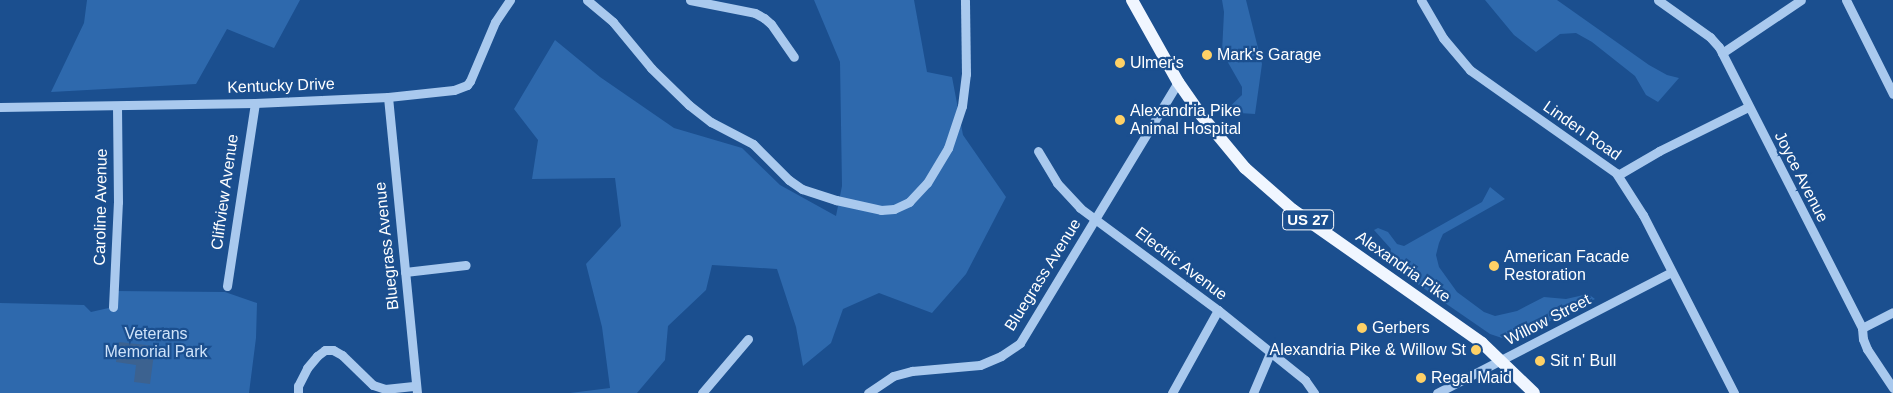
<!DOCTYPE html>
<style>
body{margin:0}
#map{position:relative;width:1893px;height:393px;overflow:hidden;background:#1b4f8f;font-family:Helvetica,sans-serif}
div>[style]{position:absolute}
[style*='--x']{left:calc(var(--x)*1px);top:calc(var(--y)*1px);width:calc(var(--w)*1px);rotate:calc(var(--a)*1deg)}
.green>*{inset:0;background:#2e69ad}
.water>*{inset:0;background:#3c6290}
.minor>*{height:9px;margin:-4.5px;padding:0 4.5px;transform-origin:4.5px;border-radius:4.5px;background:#a9c9ee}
.major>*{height:12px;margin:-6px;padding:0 6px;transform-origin:6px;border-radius:6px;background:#f0f6ff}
.dots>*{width:14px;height:14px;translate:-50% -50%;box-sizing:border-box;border:2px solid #1b4f8f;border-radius:50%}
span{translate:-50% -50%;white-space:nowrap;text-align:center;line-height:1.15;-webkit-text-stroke:4.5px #1b4f8f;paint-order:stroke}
.shield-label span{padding:1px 4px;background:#1b4f8f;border:1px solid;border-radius:4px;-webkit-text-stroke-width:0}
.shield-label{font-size:15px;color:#fff;font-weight:700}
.poi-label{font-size:16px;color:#fff}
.left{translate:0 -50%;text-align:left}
.right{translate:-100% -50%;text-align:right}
.street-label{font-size:16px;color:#fff}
.park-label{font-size:16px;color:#cfe3fa}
</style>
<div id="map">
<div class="green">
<i style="clip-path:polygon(87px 0,300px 0,274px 48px,227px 29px,196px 84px,51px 92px,84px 23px)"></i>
<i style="clip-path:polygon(814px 0,914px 0,927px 72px,952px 77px,963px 135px,1006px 197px,966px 274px,932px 313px,879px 293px,843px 309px,831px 343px,803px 366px,796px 327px,777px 269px,712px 265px,706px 290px,668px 326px,665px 360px,637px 393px,570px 393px,610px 388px,602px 327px,586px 264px,621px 226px,615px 178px,532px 179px,538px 140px,514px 109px,555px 40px,600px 77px,674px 128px,742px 148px,780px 185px,836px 216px,842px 186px,840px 62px)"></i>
<i style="clip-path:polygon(1222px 0,1246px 0,1262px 64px,1255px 114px,1224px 112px,1242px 95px,1242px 87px,1222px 52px,1224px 12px)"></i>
<i style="clip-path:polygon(1485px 0,1557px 0,1649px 65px,1667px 75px,1679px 78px,1658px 102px,1646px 95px,1635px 76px,1592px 42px,1576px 33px,1560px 34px,1536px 52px,1514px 35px)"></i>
<i style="clip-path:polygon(1490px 187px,1505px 199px,1443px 234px,1439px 243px,1436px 255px,1439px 267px,1457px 292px,1484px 312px,1495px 316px,1517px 311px,1544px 297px,1566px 299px,1588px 294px,1595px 299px,1524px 334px,1511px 339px,1502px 338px,1490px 334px,1387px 263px,1391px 249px,1374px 230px,1378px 228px,1388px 232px,1397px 244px,1404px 246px,1482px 202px)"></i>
<i style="clip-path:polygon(114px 291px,225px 292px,257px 303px,256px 338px,249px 393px,0 393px,0 303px,84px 305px,91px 312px,113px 307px)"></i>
</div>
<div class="water">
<i style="clip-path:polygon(119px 342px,155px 346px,150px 384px,134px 382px,136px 365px,116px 362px)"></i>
</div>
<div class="minor">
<i style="--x:587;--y:0;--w:34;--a:40"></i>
<i style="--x:613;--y:22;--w:60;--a:50.4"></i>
<i style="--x:651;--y:68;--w:53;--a:44.2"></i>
<i style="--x:689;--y:105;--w:28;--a:38"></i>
<i style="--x:711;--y:122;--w:47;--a:27.6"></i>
<i style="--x:753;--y:144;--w:51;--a:45"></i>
<i style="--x:789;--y:180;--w:16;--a:35"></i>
<i style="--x:802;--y:189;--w:36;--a:18"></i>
<i style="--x:836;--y:200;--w:46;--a:12.5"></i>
<i style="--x:881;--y:210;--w:13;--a:-4"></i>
<i style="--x:894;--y:209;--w:17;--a:-25"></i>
<i style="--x:909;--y:202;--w:26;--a:-47"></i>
<i style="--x:927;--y:183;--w:41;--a:-59"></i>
<i style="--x:948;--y:148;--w:44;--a:-71.6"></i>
<i style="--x:962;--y:106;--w:32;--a:-83"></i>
<i style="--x:966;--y:74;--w:74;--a:-90.8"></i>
<i style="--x:690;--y:0;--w:66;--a:11.3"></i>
<i style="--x:755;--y:13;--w:10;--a:29"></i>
<i style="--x:764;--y:18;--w:9;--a:41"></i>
<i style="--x:771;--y:24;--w:40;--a:55.1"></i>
<i style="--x:1421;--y:0;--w:44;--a:59.9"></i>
<i style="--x:1443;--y:38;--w:42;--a:49.8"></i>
<i style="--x:1470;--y:70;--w:179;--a:35.2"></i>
<i style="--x:1616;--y:173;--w:50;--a:57.3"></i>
<i style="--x:1643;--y:215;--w:200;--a:62.9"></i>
<i style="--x:1658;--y:0;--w:64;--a:35.4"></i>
<i style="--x:1710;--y:37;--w:13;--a:48"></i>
<i style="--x:1719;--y:47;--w:315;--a:63"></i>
<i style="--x:1862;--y:328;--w:11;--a:85"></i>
<i style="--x:1863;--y:339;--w:11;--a:68"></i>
<i style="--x:1867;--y:349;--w:47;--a:56.3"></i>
<i style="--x:1846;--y:0;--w:105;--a:63.4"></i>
<i style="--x:1722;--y:53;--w:95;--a:-33.9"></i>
<i style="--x:388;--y:97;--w:297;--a:84.4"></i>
<i style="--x:0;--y:107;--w:255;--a:-0.9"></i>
<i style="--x:255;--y:103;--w:133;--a:-2.6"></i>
<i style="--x:388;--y:97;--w:66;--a:-6.1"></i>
<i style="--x:454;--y:90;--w:14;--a:-21"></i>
<i style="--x:467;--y:85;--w:5;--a:-53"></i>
<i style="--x:470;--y:81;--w:64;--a:-67"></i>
<i style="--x:495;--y:22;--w:27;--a:-56"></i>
<i style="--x:1038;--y:151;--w:37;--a:59"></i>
<i style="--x:1057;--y:183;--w:34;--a:47"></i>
<i style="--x:1080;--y:208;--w:172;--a:36.5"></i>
<i style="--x:1218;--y:310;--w:112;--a:38.8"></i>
<i style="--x:1305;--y:380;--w:16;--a:55"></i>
<i style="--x:1618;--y:175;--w:48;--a:-30.3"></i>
<i style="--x:1659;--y:151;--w:99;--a:-26.3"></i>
<i style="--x:405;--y:272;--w:61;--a:-6.5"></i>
<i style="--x:227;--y:286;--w:185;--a:-81.3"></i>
<i style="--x:113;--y:307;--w:105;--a:-87.3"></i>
<i style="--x:118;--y:202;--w:95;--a:-90.6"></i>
<i style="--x:1862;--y:328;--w:35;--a:-27"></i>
<i style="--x:298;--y:393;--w:7;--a:-90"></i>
<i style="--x:298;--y:386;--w:20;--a:-63"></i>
<i style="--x:307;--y:368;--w:16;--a:-50"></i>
<i style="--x:317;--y:356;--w:10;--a:-37"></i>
<i style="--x:325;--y:350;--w:8;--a:0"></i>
<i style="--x:333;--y:350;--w:10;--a:29"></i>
<i style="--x:342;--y:355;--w:43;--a:44.1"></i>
<i style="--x:373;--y:385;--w:13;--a:18"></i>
<i style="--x:385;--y:389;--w:31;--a:-6"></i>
<i style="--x:702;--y:393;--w:71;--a:-49.6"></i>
<i style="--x:868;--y:393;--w:30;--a:-34"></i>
<i style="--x:893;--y:376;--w:20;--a:-15"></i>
<i style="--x:912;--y:371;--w:68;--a:-5"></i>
<i style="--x:980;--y:365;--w:23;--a:-23"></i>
<i style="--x:1001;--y:356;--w:23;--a:-34"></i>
<i style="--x:1020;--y:343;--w:305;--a:-58.8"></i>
<i style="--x:1172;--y:393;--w:95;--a:-61"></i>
<i style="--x:1253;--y:393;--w:43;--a:-67"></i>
<i style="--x:1437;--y:393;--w:263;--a:-27.3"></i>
</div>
<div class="major">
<i style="--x:1132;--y:0;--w:94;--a:60.7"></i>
<i style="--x:1178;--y:82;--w:40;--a:55.1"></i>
<i style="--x:1201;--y:115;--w:69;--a:50.3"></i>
<i style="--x:1245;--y:168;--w:64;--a:41.2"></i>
<i style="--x:1293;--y:210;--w:231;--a:35.1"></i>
<i style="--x:1482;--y:343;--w:72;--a:43.9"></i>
</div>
<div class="dots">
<i style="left:1207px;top:55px;background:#ffd166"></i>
<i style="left:1120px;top:63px;background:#ffd166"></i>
<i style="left:1120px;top:120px;background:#ffd166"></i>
<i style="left:1494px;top:266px;background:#ffd166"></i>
<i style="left:1362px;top:328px;background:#ffd166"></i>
<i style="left:1476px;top:350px;background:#ffd166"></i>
<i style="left:1540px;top:361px;background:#ffd166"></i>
<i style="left:1421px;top:378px;background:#ffd166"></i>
</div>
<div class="shield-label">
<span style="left:1308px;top:220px">US 27</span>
</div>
<div class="poi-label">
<span class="left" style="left:1217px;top:55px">Mark's Garage</span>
<span class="left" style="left:1130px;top:63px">Ulmer's</span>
<span class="left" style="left:1130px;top:120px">Alexandria Pike<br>Animal Hospital</span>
<span class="left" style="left:1504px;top:266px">American Facade<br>Restoration</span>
<span class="left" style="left:1372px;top:328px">Gerbers</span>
<span class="right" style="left:1466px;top:350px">Alexandria Pike &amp; Willow St</span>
<span class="left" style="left:1550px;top:361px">Sit n' Bull</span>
<span class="left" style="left:1431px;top:378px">Regal Maid</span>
</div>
<div class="street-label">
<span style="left:281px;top:86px;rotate:-2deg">Kentucky Drive</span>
<span style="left:1582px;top:131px;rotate:35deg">Linden Road</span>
<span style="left:1801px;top:177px;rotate:63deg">Joyce Avenue</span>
<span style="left:225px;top:192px;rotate:-82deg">Cliffview Avenue</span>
<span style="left:101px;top:207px;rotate:-89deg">Caroline Avenue</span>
<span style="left:387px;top:246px;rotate:-96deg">Bluegrass Avenue</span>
<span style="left:1181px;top:264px;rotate:37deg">Electric Avenue</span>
<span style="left:1403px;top:267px;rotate:35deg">Alexandria Pike</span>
<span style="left:1043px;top:275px;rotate:-58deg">Bluegrass Avenue</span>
<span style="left:1548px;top:320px;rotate:-27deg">Willow Street</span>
</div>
<div class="park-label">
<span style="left:156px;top:343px">Veterans<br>Memorial Park</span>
</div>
</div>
